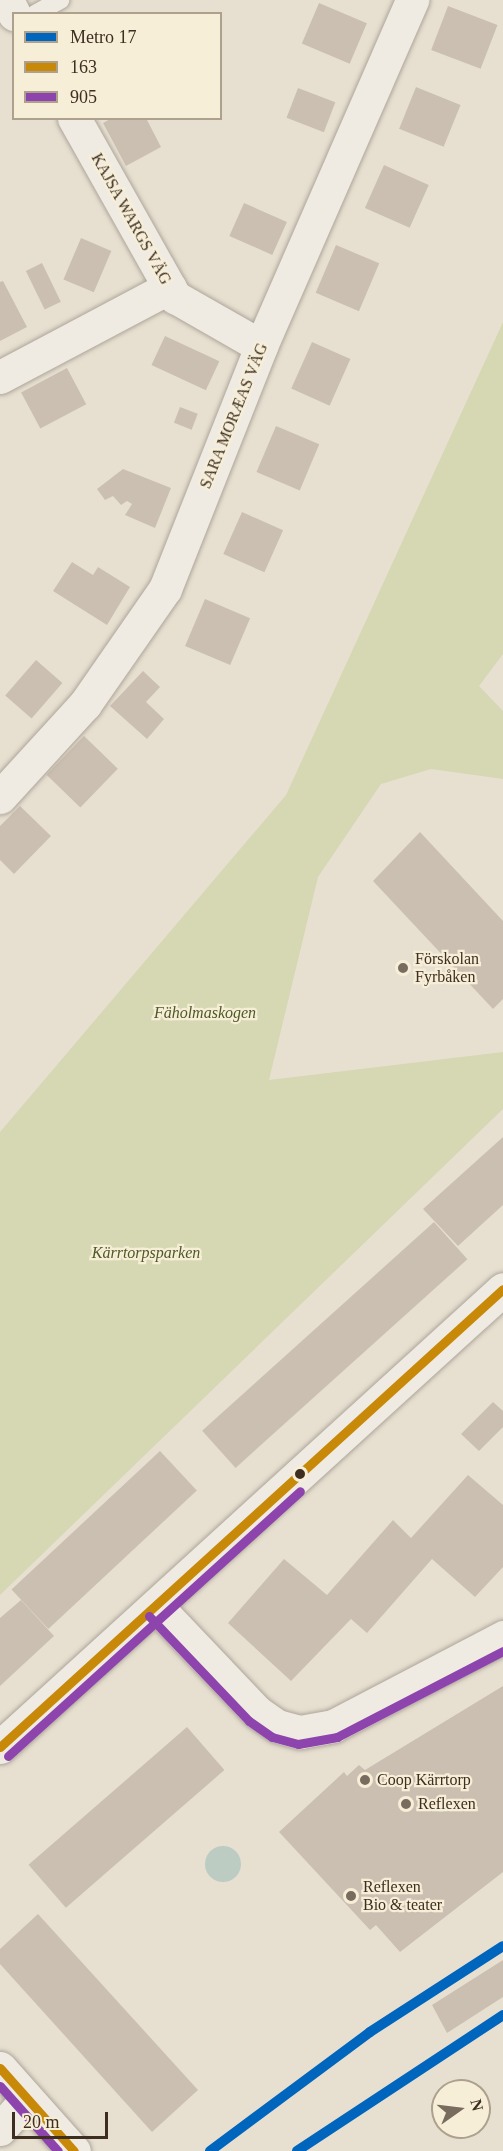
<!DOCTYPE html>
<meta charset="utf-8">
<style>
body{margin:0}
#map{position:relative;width:503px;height:2151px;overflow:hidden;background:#e7e0d1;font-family:Georgia,serif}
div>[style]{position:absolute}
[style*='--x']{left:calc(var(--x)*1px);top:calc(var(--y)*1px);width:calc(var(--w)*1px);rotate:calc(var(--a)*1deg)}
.green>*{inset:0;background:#d6d7b3}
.water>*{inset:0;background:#bcccc2}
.round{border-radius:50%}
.building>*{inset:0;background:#cbbfb2;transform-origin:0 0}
.roads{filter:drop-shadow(0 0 2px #ada599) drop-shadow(0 0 2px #ada599)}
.service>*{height:18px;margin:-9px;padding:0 9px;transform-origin:9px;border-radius:9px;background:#efebe3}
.minor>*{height:33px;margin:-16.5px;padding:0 16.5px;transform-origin:16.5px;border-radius:16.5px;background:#efebe3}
.bus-1>*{height:9px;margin:-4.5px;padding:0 4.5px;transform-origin:4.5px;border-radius:4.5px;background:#c88808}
.bus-2>*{height:9px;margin:-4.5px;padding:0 4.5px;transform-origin:4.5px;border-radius:4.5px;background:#8e44ad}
.metro-1>*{height:10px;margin:-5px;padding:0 5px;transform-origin:5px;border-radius:5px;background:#0065bd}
.dots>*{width:16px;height:16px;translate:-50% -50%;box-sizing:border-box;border:3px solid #f7eed8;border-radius:50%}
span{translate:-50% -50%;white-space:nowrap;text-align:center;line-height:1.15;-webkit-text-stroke:4.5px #f7eed8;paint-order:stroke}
.street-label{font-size:16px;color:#3d2e20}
.poi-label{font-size:16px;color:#3d2e20}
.left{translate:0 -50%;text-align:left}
.park-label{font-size:16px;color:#4d5a26;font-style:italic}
.legend{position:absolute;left:12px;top:12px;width:210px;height:108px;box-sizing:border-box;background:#f7eed8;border:2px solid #ada18e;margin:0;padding:8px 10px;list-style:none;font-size:18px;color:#3d2e20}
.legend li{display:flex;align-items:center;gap:12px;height:30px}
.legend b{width:30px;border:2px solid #ada18e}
.north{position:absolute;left:431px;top:2079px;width:60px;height:60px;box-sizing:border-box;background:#f7eed8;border:2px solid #ada18e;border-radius:50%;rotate:76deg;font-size:16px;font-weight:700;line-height:24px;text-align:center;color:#3d2e20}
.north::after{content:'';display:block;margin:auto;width:21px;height:27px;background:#786c5e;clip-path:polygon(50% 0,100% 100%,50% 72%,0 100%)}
.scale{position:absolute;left:12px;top:2112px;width:96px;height:27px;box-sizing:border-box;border:3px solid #3d2e20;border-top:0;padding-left:8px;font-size:18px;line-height:21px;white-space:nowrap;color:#3d2e20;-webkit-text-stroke:4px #f7eed8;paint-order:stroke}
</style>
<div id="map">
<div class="green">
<i style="clip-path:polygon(503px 322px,503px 654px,479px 686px,503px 711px,503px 779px,431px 769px,381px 784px,318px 877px,269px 1080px,503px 1052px,503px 1109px,0 1595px,0 1132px,286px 795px)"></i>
</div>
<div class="water">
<i class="round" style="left:205px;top:1846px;width:36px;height:36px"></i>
</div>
<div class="building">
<i style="left:319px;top:3px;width:52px;height:44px;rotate:23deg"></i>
<i style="left:448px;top:6px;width:53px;height:47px;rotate:21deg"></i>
<i style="left:416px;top:87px;width:48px;height:45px;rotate:22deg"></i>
<i style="left:298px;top:88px;width:40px;height:32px;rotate:21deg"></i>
<i style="clip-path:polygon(112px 118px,146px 118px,161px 147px,126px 166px,103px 123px)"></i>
<i style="left:384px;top:165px;width:49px;height:47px;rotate:24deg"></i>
<i style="left:244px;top:203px;width:47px;height:36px;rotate:24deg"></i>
<i style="left:81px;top:238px;width:33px;height:45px;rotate:23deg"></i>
<i style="left:336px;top:245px;width:47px;height:52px;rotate:23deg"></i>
<i style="left:42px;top:263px;width:43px;height:18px;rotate:64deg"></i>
<i style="clip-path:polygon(3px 281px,27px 327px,0 341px,0 282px)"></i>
<i style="left:165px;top:336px;width:60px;height:32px;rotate:25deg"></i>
<i style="left:312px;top:342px;width:42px;height:51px;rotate:24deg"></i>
<i style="left:67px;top:368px;width:41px;height:52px;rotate:62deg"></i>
<i style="left:180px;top:407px;width:19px;height:17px;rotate:21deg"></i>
<i style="left:276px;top:426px;width:47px;height:50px;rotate:23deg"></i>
<i style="clip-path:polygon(123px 469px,171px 488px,155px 528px,125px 515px,132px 504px,127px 501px,121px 505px,113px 496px,105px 500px,97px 489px)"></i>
<i style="left:242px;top:512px;width:45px;height:46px;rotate:24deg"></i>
<i style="clip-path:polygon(72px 562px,93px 575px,98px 567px,130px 587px,107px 625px,53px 591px)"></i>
<i style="left:205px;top:599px;width:49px;height:51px;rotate:23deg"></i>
<i style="left:36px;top:660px;width:35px;height:47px;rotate:41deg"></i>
<i style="clip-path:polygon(143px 671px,160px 687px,146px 702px,164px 719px,147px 739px,110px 706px)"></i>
<i style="left:84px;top:736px;width:47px;height:54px;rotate:44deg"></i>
<i style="clip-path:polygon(20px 806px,51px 836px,14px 874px,0 860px,0 826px)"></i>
<i style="clip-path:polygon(420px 832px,503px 921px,503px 999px,493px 1009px,373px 881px)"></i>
<i style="clip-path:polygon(503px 1137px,503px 1205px,458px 1246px,423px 1209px)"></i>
<i style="left:434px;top:1222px;width:50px;height:312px;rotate:48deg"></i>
<i style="clip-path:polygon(493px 1402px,503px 1411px,503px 1427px,479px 1451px,461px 1434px)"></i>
<i style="left:160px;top:1451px;width:54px;height:203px;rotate:47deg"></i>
<i style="clip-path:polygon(468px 1475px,503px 1505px,503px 1567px,475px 1597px,432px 1559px,367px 1633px,351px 1619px,291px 1681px,228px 1623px,284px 1559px,327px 1595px,393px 1520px,411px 1538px)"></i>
<i style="clip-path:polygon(21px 1600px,54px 1636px,0 1686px,0 1618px)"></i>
<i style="clip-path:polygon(503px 1686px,503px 1872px,400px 1952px,376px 1925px,370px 1930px,279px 1832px,344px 1772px,347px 1776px,359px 1765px,365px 1770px)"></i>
<i style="left:187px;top:1727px;width:57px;height:210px;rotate:49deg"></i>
<i style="clip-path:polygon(38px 1914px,198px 2090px,152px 2132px,0 1964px,0 1949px)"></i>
<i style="clip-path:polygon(503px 1960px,503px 1997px,447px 2033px,432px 2005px)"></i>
</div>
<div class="roads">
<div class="service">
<i style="--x:35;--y:14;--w:29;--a:-29"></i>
</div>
<div class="minor">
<i style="--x:7;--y:0;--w:16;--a:63"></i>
<i style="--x:74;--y:118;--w:206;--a:60.6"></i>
<i style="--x:175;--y:297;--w:99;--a:29.7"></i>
<i style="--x:0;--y:377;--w:192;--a:-27.9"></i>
<i style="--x:0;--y:797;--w:126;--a:-47.6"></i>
<i style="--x:85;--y:704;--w:140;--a:-55.2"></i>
<i style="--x:165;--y:589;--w:261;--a:-68.4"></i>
<i style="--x:261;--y:346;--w:378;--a:-66.4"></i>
<i style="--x:158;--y:1608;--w:144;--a:46.4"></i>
<i style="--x:257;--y:1712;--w:24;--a:35"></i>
<i style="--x:277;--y:1726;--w:24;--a:15"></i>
<i style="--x:300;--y:1732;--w:34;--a:-10"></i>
<i style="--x:333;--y:1726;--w:192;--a:-27.6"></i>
<i style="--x:0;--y:1747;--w:680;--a:-42.32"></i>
<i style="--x:0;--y:2068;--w:111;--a:48.3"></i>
<i style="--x:0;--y:2129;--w:40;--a:-48"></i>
</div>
</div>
<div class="bus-1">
<i style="--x:0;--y:1747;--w:680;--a:-42.32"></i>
<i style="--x:0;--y:2068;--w:111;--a:48.3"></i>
</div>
<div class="bus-2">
<i style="--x:149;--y:1616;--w:145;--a:46.4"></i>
<i style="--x:249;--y:1721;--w:28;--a:35"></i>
<i style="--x:272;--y:1737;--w:27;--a:15"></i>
<i style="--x:298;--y:1744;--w:40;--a:-10"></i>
<i style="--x:337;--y:1737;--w:187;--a:-27.4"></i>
<i style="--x:8;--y:1756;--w:394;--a:-42.2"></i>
<i style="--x:0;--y:2086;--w:87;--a:48.3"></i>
</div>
<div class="metro-1">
<i style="--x:210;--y:2151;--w:199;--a:-36.6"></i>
<i style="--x:370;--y:2032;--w:158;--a:-32.9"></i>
<i style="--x:297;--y:2151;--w:247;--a:-33.4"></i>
</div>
<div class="dots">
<i style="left:403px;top:968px;background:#786c5e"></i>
<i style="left:300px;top:1474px;background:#3d2e20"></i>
<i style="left:365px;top:1780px;background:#786c5e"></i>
<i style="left:406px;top:1804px;background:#786c5e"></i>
<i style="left:351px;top:1896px;background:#786c5e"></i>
</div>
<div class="street-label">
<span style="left:131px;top:219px;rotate:61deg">KAJSA WARGS VÄG</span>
<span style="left:234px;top:416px;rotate:-68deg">SARA MORÆAS VÄG</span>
</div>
<div class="poi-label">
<span class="left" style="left:415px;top:968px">Förskolan<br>Fyrbåken</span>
<span class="left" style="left:377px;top:1780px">Coop Kärrtorp</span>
<span class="left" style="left:418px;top:1804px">Reflexen</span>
<span class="left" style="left:363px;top:1896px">Reflexen<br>Bio &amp; teater</span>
</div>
<div class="park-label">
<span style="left:205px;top:1013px">Fäholmaskogen</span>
<span style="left:146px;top:1253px">Kärrtorpsparken</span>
</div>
<ul class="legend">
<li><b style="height:8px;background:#0065bd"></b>Metro 17</li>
<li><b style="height:8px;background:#c88808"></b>163</li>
<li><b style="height:8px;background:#8e44ad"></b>905</li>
</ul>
<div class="north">N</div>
<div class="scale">20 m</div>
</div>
